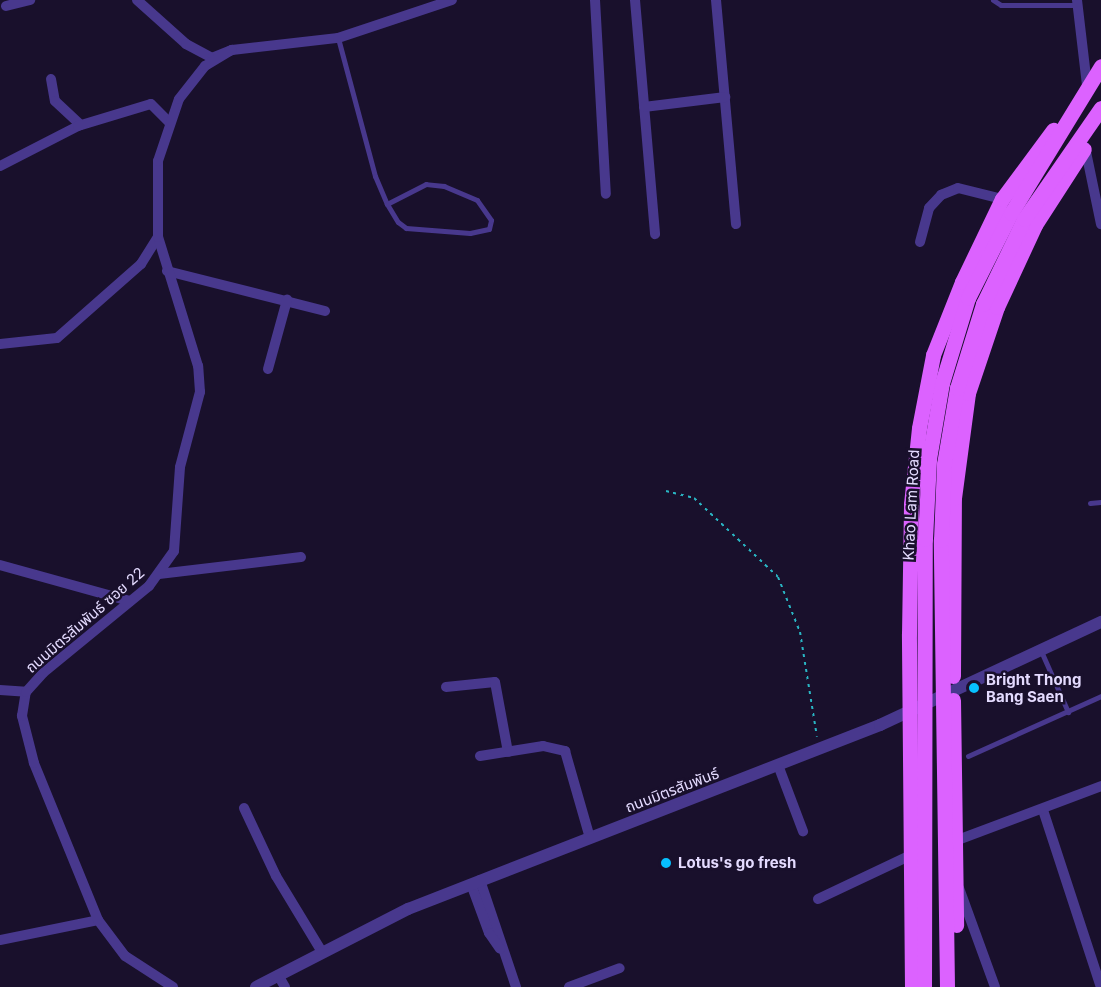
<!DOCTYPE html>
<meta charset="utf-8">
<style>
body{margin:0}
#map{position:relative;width:1101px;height:987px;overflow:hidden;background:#19102c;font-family:Inter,"Noto Sans Thai",sans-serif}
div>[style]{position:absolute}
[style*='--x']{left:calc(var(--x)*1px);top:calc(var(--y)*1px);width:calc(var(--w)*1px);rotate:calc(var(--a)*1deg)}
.path>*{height:2px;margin-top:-1px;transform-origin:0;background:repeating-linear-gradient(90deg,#29b6c4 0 3px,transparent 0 7.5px)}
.service>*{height:5px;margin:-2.5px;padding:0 2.5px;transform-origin:2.5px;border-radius:2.5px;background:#48388d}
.minor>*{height:10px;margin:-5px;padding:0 5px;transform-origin:5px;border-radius:5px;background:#48388d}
.tertiary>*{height:12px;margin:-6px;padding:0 6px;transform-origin:6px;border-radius:6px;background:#48388d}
.primary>*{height:15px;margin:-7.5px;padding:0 7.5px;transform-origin:7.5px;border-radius:7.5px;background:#dc62ff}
.dots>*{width:16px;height:16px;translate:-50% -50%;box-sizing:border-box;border:3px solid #19102c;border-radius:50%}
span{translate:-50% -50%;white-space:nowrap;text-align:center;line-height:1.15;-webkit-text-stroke:5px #19102c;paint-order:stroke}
.street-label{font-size:15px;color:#e4dbff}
.poi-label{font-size:15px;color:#e4dbff;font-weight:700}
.left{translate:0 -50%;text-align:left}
</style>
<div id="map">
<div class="path">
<i style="--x:666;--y:491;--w:29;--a:14"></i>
<i style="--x:694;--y:498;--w:115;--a:43.2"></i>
<i style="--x:778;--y:577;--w:59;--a:68.2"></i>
<i style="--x:800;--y:632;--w:106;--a:80.8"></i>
</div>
<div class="service">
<i style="--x:993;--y:0;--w:9;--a:32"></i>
<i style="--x:1001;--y:5;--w:77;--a:0"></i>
<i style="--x:338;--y:38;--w:143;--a:75"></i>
<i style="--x:375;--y:176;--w:30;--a:67"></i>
<i style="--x:387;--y:204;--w:21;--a:59"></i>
<i style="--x:398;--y:222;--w:10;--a:37"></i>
<i style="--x:406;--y:228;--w:64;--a:4.5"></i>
<i style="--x:470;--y:233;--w:19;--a:-12"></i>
<i style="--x:489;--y:229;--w:9;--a:-77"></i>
<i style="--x:491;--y:220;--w:24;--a:-125"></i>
<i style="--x:477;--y:200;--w:36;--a:-157"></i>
<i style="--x:444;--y:186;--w:18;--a:-174"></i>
<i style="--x:426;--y:184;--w:44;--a:152.9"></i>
<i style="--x:1090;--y:503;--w:11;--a:-5"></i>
<i style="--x:1041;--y:651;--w:67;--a:66.1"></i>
<i style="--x:968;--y:756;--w:146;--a:-24.3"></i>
</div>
<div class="minor">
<i style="--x:137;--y:0;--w:66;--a:41.9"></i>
<i style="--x:186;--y:44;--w:30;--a:28"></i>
<i style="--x:212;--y:58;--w:22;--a:-22"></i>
<i style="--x:232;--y:50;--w:107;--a:-6.5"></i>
<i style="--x:338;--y:38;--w:120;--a:-18.4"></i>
<i style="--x:595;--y:0;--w:194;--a:86.8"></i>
<i style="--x:635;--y:0;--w:235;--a:85.1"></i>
<i style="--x:716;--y:0;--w:225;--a:84.9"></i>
<i style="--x:1077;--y:0;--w:86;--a:83.3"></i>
<i style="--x:6;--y:6;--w:25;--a:-14"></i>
<i style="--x:51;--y:79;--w:22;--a:80"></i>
<i style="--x:55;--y:101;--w:35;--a:43"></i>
<i style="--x:644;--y:107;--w:82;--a:-7"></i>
<i style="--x:1085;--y:147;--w:79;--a:78.3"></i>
<i style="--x:0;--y:166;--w:88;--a:-27.1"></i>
<i style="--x:78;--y:126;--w:76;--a:-16.8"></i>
<i style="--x:151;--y:104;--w:25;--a:45"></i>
<i style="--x:920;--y:242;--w:35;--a:-75"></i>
<i style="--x:929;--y:208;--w:18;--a:-47"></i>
<i style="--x:941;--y:195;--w:18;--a:-22"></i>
<i style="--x:958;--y:188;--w:45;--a:14"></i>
<i style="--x:167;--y:271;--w:163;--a:14.2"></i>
<i style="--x:0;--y:344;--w:57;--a:-6"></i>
<i style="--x:57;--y:338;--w:112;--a:-41.4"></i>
<i style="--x:141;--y:264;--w:32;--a:-58"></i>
<i style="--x:268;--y:369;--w:72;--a:-74.6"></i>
<i style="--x:0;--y:565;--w:135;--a:15.5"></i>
<i style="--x:159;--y:574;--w:143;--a:-6.8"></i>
<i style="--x:446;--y:687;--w:49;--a:-5.8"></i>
<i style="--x:495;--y:682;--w:71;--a:79.5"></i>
<i style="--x:0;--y:690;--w:26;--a:4"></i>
<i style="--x:480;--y:756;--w:64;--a:-9"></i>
<i style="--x:543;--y:746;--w:23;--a:13"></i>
<i style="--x:565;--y:751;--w:91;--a:74"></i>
<i style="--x:778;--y:765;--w:71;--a:69.3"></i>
<i style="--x:244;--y:808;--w:75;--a:64.8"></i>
<i style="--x:276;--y:876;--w:89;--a:58.8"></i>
<i style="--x:1043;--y:810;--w:186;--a:71.9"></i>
<i style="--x:955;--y:841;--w:156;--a:-20.6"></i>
<i style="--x:480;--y:880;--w:113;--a:71.4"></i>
<i style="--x:471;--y:884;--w:52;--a:69.8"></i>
<i style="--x:489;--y:933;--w:19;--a:55"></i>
<i style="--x:959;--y:888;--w:105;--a:70"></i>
<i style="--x:818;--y:899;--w:105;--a:-25.3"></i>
<i style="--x:0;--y:940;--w:100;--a:-11.5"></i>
<i style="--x:278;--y:975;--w:14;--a:60"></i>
<i style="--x:173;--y:987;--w:57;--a:-147.1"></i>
<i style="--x:125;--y:956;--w:45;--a:-126.9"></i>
<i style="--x:98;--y:920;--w:170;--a:-112.2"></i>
<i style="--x:34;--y:763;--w:49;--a:-104.3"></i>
<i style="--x:22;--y:716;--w:24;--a:-81"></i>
<i style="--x:26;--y:692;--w:25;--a:-48"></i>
<i style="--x:43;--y:673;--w:137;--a:-39.4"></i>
<i style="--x:149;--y:586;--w:43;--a:-54.5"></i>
<i style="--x:174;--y:551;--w:84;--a:-85.9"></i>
<i style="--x:180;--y:467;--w:78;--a:-75.1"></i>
<i style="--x:200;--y:392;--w:26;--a:-94"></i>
<i style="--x:198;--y:366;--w:135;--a:-107.2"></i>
<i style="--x:158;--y:237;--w:76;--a:-90"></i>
<i style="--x:158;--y:161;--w:65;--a:-71.3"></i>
<i style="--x:179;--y:99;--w:42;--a:-51.8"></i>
<i style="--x:205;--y:66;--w:31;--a:-31"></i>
<i style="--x:569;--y:987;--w:54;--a:-20.4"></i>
</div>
<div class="tertiary">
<i style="--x:256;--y:987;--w:171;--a:-27.2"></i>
<i style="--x:408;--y:909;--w:507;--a:-21.3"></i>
<i style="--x:880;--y:725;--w:244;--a:-25"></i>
</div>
<div class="primary">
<i style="--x:953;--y:676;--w:178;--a:-89.7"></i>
<i style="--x:954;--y:498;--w:106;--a:-82.4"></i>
<i style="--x:968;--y:393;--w:91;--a:-71.4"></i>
<i style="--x:997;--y:307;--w:90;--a:-65.1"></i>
<i style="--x:1035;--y:225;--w:90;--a:-57.2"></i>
<i style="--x:953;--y:700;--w:225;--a:89.2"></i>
<i style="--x:912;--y:987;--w:353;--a:-90.5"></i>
<i style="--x:909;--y:634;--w:130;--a:-89.1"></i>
<i style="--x:911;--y:504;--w:76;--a:-84"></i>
<i style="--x:919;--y:428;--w:74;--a:-79.1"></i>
<i style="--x:933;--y:355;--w:79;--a:-68.3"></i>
<i style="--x:962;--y:282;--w:92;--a:-64.3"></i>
<i style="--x:1002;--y:199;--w:86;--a:-53.5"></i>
<i style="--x:924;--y:987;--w:448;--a:-89.9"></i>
<i style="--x:925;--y:539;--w:80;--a:-87.1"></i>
<i style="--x:929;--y:459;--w:77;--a:-80.3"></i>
<i style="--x:942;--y:383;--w:89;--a:-73"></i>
<i style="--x:968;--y:298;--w:95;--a:-63.2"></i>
<i style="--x:1011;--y:213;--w:172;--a:-58.5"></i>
<i style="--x:947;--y:987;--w:447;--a:-90.8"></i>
<i style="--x:941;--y:540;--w:76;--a:-87.7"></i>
<i style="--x:944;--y:464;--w:77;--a:-80.3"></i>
<i style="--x:957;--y:388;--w:88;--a:-72.8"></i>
<i style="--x:983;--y:304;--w:94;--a:-64.2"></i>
<i style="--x:1024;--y:219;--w:135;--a:-55.3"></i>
</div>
<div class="dots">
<i style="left:974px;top:688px;background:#07c0ff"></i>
<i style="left:666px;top:863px;background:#07c0ff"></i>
</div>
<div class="street-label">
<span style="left:911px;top:505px;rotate:-87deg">Khao Lam Road</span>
<span style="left:85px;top:620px;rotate:-41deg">ถนนมิตรสัมพันธ์ ซอย 22</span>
<span style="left:672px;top:790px;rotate:-21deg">ถนนมิตรสัมพันธ์</span>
</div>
<div class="poi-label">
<span class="left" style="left:986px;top:688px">Bright Thong<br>Bang Saen</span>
<span class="left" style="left:678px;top:863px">Lotus's go fresh</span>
</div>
</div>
